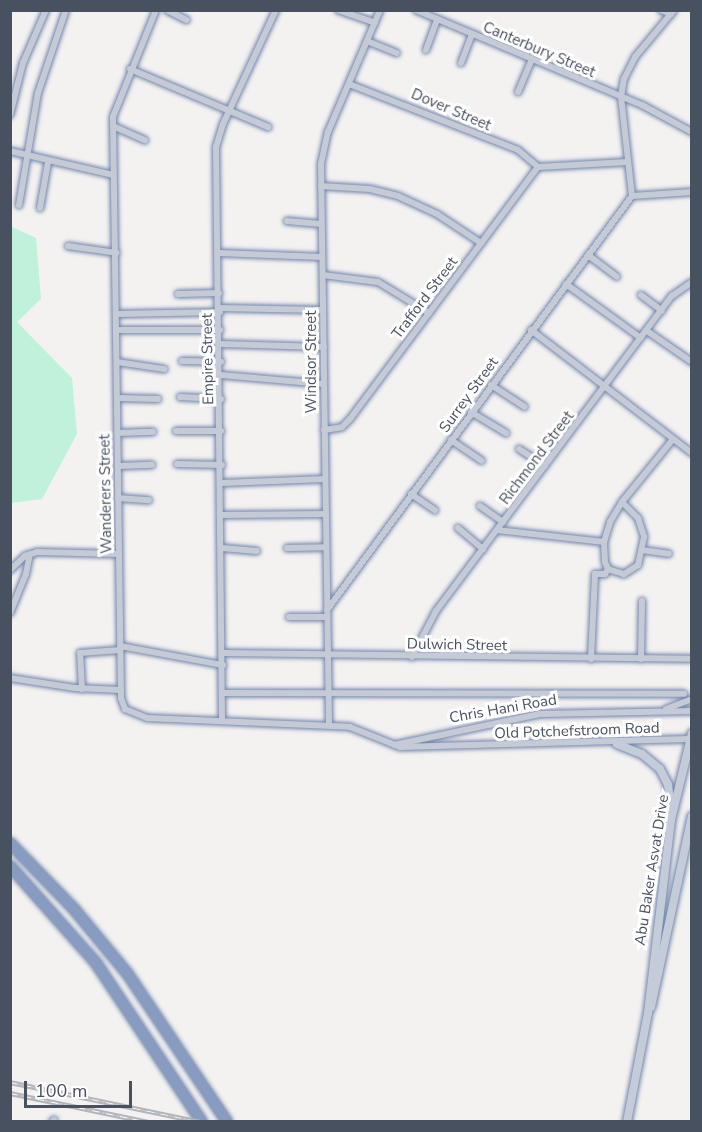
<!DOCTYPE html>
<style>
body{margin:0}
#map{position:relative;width:702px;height:1132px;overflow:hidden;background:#f4f2f1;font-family:"Nunito Sans",sans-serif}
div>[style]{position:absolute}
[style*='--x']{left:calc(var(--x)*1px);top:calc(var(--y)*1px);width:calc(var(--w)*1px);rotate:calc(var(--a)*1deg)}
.green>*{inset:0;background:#c0f1da}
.roads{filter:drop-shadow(0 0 2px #7387ad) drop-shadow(0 0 2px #7387ad)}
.minor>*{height:6px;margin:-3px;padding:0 3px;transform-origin:3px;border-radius:3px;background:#c5cbd6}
.secondary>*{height:8px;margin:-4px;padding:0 4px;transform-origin:4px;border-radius:4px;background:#c4ccda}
.motorway>*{height:10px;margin:-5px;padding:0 5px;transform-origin:5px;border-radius:5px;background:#889cc1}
.rail>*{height:4.5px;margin-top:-2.25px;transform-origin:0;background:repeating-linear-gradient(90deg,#fff 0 7px,#b3b5bc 0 14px);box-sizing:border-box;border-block:2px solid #b3b5bc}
span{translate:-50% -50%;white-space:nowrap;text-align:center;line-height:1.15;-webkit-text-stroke:6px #fff;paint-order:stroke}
.street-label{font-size:15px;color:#485160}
.frame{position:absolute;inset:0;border:12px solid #485160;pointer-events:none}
.scale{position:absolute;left:24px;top:1081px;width:108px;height:27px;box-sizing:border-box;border:3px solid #485160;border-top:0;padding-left:8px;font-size:18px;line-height:21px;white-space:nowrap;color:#485160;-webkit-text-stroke:4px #fff;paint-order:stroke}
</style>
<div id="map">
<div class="green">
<i style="clip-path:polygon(10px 226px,36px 238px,41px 299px,17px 322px,72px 378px,77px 434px,42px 499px,11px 503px)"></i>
</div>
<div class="roads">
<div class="minor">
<i style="--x:156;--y:10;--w:115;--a:111.9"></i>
<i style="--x:113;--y:117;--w:581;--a:89.21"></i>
<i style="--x:121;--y:698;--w:12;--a:70"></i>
<i style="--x:125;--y:709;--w:24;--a:22"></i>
<i style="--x:147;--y:718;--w:203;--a:2.5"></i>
<i style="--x:350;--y:727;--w:54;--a:21.8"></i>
<i style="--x:400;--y:747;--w:290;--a:-1.6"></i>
<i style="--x:167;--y:10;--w:22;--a:27"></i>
<i style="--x:338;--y:10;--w:39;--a:19"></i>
<i style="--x:416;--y:10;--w:245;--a:22.8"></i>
<i style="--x:642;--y:105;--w:57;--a:28.4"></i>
<i style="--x:661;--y:10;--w:11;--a:22"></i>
<i style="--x:367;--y:41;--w:32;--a:22"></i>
<i style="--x:426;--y:50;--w:32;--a:-70"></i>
<i style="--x:461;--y:63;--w:30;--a:-69"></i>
<i style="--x:130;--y:69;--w:150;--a:22.8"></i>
<i style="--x:349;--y:84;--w:181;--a:21.3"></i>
<i style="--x:518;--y:150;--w:26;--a:40"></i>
<i style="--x:518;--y:92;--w:34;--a:-67"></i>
<i style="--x:10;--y:115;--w:54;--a:-76"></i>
<i style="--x:23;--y:63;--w:58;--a:-66.5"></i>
<i style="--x:113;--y:126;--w:35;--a:24"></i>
<i style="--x:10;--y:151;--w:106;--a:13.1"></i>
<i style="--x:538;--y:167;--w:90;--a:-3.2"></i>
<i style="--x:321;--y:186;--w:49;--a:3.5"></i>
<i style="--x:370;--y:189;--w:29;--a:14"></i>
<i style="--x:398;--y:196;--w:43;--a:24.8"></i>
<i style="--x:437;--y:214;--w:53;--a:33.4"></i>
<i style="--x:632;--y:196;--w:100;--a:-96.3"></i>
<i style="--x:621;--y:97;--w:18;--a:-81"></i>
<i style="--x:624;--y:79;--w:25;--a:-63"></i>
<i style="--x:635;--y:57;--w:61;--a:-50.3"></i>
<i style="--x:632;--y:196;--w:60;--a:-3.8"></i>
<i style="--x:19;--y:205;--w:114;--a:-80.4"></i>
<i style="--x:38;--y:93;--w:88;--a:-71.4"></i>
<i style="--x:40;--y:208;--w:47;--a:-80.1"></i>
<i style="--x:287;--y:221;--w:34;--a:5"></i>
<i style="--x:68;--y:246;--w:49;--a:8.1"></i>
<i style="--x:219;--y:253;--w:103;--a:2.2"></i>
<i style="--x:588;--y:255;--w:36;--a:37"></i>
<i style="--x:323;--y:275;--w:55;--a:7.3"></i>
<i style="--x:378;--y:282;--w:60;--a:31.3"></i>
<i style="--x:566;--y:284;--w:92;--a:35.8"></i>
<i style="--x:178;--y:294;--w:41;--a:-1.4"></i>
<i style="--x:641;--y:295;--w:26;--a:37"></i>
<i style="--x:219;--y:308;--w:104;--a:1.1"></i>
<i style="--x:117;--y:314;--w:103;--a:-1.1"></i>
<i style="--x:118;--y:330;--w:102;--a:0"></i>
<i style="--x:531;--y:330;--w:203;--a:37.4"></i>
<i style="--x:647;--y:331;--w:55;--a:34.6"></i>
<i style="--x:221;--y:344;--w:103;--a:1.7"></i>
<i style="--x:182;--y:361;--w:39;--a:1"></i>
<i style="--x:117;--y:362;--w:48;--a:8.5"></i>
<i style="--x:221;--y:375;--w:103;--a:5"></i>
<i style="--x:491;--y:385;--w:40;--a:32.9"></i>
<i style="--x:180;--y:397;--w:41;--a:2.8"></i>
<i style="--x:117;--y:398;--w:41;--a:1.4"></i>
<i style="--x:471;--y:412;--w:41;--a:31"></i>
<i style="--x:324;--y:430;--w:18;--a:-9"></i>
<i style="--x:342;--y:427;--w:11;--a:-45"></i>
<i style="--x:350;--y:419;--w:314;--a:-53.3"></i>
<i style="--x:176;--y:431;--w:45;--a:0"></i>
<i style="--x:118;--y:433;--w:35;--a:-2"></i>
<i style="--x:451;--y:440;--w:37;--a:34"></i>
<i style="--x:519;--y:449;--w:31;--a:33"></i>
<i style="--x:177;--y:464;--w:45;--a:1.3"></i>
<i style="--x:118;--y:466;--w:34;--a:-2"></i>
<i style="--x:222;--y:483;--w:103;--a:-2.2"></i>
<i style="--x:411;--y:494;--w:29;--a:34"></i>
<i style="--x:118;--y:498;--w:31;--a:4"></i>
<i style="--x:622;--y:502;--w:23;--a:45"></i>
<i style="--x:638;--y:518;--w:20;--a:72"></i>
<i style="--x:644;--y:537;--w:29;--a:102"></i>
<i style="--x:638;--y:565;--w:17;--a:147"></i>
<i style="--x:624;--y:574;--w:17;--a:-163"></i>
<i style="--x:608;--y:569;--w:8;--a:-113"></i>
<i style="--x:605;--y:562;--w:20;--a:-93"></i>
<i style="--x:604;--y:542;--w:21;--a:-73"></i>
<i style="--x:610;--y:522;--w:23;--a:-59"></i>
<i style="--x:622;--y:502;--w:81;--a:-51"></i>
<i style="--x:480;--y:506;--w:28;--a:35"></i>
<i style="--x:222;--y:515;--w:103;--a:-0.6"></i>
<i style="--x:458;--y:528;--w:33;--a:40"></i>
<i style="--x:497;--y:530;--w:108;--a:6.4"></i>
<i style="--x:222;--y:548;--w:35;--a:5"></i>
<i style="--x:287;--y:548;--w:39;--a:-1"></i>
<i style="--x:642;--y:550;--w:27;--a:8"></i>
<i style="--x:10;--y:570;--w:21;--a:-43"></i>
<i style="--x:25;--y:556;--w:13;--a:-18"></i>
<i style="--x:37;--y:552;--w:82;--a:1.4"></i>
<i style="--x:327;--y:610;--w:514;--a:-53.62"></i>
<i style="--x:10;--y:613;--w:42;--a:-67.7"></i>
<i style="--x:26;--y:574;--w:20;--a:-79"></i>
<i style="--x:289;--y:617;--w:38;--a:0"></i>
<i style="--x:120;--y:646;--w:105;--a:10.5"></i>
<i style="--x:223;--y:653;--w:469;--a:0.7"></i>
<i style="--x:412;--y:657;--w:52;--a:-62.4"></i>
<i style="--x:436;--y:611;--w:394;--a:-53.2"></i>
<i style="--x:672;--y:296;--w:24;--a:-35"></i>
<i style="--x:591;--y:659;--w:85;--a:-87.3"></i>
<i style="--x:595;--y:574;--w:10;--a:0"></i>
<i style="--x:605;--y:574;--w:6;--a:-59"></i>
<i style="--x:641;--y:659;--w:58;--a:-89"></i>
<i style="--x:10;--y:678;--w:66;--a:8.7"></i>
<i style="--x:75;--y:688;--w:46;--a:2.5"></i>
<i style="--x:82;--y:689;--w:36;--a:-93"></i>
<i style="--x:80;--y:653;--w:40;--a:-4.3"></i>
<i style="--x:223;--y:693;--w:461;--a:0.1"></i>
<i style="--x:666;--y:709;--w:28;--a:-21"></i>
<i style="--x:222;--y:720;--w:573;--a:-90.6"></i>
<i style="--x:216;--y:147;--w:24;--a:-73"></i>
<i style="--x:223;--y:124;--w:126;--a:-65.1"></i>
<i style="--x:329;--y:724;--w:560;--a:-90.82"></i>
<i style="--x:321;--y:164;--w:33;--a:-78"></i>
<i style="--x:328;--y:132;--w:133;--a:-66.9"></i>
<i style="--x:394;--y:745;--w:149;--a:-12"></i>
<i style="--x:540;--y:714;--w:152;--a:-1.1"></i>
<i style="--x:52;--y:1122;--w:3;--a:-45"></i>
</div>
<div class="secondary">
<i style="--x:617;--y:744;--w:27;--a:22"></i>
<i style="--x:642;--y:754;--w:23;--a:40"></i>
<i style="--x:660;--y:769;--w:18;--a:63"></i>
<i style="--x:668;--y:785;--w:22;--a:82"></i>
<i style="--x:651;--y:1007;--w:195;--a:-77.9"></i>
<i style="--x:627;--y:1122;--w:111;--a:-79.1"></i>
<i style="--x:648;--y:1013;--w:194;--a:-83.2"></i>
<i style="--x:671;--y:820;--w:89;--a:-76.4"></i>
</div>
<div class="motorway">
<i style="--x:10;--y:843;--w:92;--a:45.9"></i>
<i style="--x:74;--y:909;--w:83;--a:50.4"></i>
<i style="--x:127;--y:973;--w:179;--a:56.1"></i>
<i style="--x:10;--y:866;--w:130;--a:48.4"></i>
<i style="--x:96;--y:963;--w:191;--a:56.3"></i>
</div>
</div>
<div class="rail">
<i style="--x:10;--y:1082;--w:195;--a:11.8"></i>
<i style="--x:10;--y:1093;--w:142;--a:11.8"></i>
</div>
<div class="street-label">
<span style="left:539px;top:50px;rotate:23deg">Canterbury Street</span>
<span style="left:451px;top:110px;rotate:23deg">Dover Street</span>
<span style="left:425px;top:298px;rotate:-53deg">Trafford Street</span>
<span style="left:208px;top:359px;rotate:-91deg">Empire Street</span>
<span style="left:312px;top:362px;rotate:-90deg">Windsor Street</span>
<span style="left:469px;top:395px;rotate:-54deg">Surrey Street</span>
<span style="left:537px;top:458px;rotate:-53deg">Richmond Street</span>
<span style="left:106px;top:494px;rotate:-91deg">Wanderers Street</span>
<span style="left:457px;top:645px;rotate:1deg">Dulwich Street</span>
<span style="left:503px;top:709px;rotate:-10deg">Chris Hani Road</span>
<span style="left:577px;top:731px;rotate:-2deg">Old Potchefstroom Road</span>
<span style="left:652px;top:870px;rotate:-81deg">Abu Baker Asvat Drive</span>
</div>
<div class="frame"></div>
<div class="scale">100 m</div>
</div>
